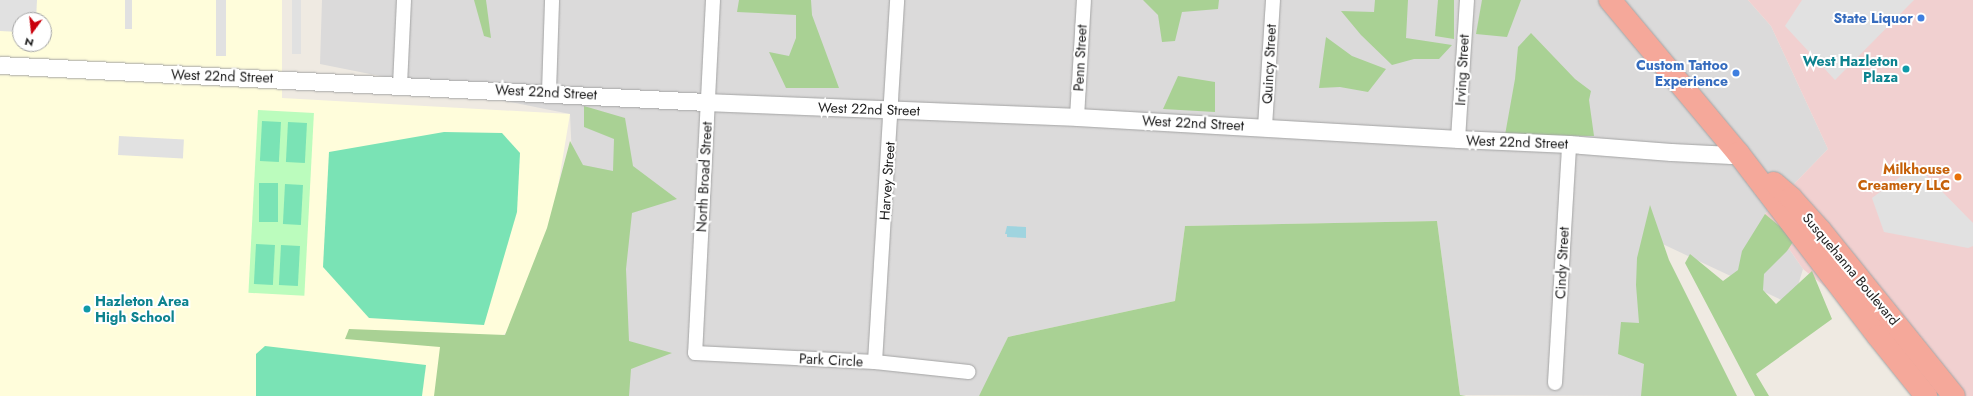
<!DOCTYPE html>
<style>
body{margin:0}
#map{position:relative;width:1973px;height:396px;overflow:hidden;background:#efeae2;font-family:Jost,sans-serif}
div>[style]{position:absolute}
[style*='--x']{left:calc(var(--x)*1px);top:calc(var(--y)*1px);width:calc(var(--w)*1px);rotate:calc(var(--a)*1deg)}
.residential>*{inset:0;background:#dbdada}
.commercial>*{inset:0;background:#f1d0d0}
.education>*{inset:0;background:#fffddb}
.forest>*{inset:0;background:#a9d194}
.park>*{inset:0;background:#bbfcbd;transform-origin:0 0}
.pitch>*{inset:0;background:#7ae3b5;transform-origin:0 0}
.parking>*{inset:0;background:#e1e1e1;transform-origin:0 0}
.water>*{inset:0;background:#9fd4df}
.roads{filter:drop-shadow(0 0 1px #a4a4a4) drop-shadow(0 0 1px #a4a4a4)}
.minor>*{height:14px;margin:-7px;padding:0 7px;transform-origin:7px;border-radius:7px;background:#fff}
.tertiary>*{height:17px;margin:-8.5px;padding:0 8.5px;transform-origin:8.5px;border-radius:8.5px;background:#fff}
.trunk>*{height:22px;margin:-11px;padding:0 11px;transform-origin:11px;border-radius:11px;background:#f5a89a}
.dots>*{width:11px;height:11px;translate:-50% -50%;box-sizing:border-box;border:2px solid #fff;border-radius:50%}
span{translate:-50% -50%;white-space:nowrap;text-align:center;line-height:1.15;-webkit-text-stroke:4px #fff;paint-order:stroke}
.shop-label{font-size:14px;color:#366cbe;font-weight:700}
.right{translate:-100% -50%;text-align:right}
.street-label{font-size:14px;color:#1d1d1d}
.culture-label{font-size:14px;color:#0d838f;font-weight:700}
.left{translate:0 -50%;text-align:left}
.food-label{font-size:14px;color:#c56008;font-weight:700}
.north{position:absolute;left:12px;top:12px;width:40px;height:40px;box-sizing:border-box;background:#fff;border:1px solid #a5a5a5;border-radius:50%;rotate:195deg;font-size:11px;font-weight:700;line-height:16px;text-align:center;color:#1d1d1d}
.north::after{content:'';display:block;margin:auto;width:14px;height:18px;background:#ca000b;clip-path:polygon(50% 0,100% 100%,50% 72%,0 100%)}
</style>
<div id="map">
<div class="residential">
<i style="clip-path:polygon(322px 0,1748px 0,1771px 26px,1828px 149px,1765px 214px,1803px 269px,1792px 305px,1652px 239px,1660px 372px,1642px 396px,1460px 395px,1437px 221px,1185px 226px,1175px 301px,1008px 337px,980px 396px,620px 396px,573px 180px,570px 114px,320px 64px)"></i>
</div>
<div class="commercial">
<i style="clip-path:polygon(1748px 0,1973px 0,1973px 396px,1961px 396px,1803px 269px,1765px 214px,1828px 149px,1771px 26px)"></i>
</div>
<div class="education">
<i style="clip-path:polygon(evenodd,0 0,282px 0,282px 98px,570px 114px,538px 307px,473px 359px,454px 396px,0 396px,0 0,20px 20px,44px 20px,44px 44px,20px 44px,20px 20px)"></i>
</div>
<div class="forest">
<i style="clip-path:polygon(474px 0,486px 0,491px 38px,484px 36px)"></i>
<i style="clip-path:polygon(739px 0,811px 0,812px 15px,839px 88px,786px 88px,769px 52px,789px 56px,796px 38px,796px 15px,737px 12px)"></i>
<i style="clip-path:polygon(1143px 0,1219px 0,1218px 9px,1182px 12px,1175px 41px,1162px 42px,1158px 15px)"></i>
<i style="clip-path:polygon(1375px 0,1408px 0,1406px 38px,1452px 45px,1439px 59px,1414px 59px,1392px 65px,1361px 35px,1341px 11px,1374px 12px)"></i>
<i style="clip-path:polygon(1438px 0,1454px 0,1454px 39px,1435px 36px)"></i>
<i style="clip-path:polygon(1482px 0,1521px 0,1507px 37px,1476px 34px)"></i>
<i style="clip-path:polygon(1531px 33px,1575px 79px,1591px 91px,1589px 100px,1594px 136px,1505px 135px,1515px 79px,1518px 47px)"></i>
<i style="clip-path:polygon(1326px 37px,1352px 56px,1386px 69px,1368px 92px,1340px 87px,1319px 88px)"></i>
<i style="clip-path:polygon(1178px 76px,1215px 82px,1215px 112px,1163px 109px)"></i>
<i style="clip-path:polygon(584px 106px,625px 118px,633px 166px,677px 199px,632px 213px,626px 269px,629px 341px,672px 353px,631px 369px,629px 396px,434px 396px,440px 347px,345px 339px,349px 329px,505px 335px,547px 228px,570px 141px,583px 165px,613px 171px,614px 139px,584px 127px)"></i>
<i style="clip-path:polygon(1650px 205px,1669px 260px,1737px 396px,1641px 396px,1644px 364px,1618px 354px,1621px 322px,1639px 323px,1636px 285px,1637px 258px)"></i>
<i style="clip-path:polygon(1765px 214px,1795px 239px,1787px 251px,1764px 274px,1763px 290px,1776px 304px,1812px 271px,1832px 319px,1756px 374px,1769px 396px,1755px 396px,1685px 263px,1690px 254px,1723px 281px,1738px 270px,1742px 251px)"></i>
<i style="clip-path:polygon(1437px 221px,1460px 395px,1466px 396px,979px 396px,1008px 337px,1175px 301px,1185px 226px)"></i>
</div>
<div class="park">
<i style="left:258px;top:110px;width:56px;height:183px;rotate:3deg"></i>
</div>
<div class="pitch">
<i style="left:262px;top:121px;width:19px;height:40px;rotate:3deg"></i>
<i style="left:288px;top:122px;width:19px;height:40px;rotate:3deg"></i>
<i style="clip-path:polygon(444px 132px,502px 133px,520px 153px,517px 212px,484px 325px,369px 318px,323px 267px,329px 152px)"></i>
<i style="left:259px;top:183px;width:19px;height:39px"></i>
<i style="left:285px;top:184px;width:18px;height:40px;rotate:3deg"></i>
<i style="left:256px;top:244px;width:19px;height:40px;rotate:3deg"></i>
<i style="left:281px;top:245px;width:19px;height:40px;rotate:3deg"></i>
<i style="clip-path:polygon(265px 346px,426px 365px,422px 396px,256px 396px,256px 354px)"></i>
</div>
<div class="parking">
<i style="clip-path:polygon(0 0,37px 0,36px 20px,20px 20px,20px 32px,0 31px)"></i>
<i style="left:125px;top:0;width:7px;height:29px"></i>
<i style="left:216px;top:0;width:10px;height:56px"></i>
<i style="left:292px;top:0;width:9px;height:54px"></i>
<i style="clip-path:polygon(1802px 0,1914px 0,1835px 80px,1785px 26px)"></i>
<i style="left:119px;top:136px;width:65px;height:19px;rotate:3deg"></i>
<i style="clip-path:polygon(1916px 165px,1973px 223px,1973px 246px,1968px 248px,1884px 232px,1872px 198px)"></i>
</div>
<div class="water">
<i style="clip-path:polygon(1007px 226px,1026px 227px,1026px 238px,1007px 237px,1007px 234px,1005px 234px)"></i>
</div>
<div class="roads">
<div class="minor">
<i style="--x:713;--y:0;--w:353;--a:92.9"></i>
<i style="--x:695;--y:353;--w:180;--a:2.9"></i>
<i style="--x:875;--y:362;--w:94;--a:6.1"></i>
<i style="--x:400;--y:85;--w:85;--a:-87.3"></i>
<i style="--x:549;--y:92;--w:92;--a:-88.1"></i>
<i style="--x:1077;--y:117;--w:117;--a:-86.6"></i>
<i style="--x:1265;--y:127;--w:127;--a:-86.4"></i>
<i style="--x:1458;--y:139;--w:139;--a:-86.3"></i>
<i style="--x:875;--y:362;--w:363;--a:-86.5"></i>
<i style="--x:1555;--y:383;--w:239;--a:-86.6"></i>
</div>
<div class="tertiary">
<i style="--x:0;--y:65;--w:708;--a:3"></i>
<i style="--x:707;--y:102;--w:370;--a:2.3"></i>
<i style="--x:1077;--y:117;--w:382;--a:3.3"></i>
<i style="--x:1458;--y:139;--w:111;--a:2.6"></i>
<i style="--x:1569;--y:144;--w:102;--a:4.5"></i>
<i style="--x:1671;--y:152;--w:60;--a:2.9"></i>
<i style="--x:1731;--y:155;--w:7;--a:-16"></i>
</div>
<div class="trunk">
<i style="--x:1610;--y:0;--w:199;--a:50.1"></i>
<i style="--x:1738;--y:153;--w:230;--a:52.6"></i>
<i style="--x:1878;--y:336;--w:77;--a:51.3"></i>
<i style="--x:1774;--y:183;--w:23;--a:41"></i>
<i style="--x:1791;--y:198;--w:43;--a:47.8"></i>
<i style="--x:1820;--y:230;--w:213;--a:51.1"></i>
</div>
</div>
<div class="dots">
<i style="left:1921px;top:18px;background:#3f7fe0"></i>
<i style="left:1906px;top:69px;background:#0f9aa8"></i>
<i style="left:1736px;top:73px;background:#3f7fe0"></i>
<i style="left:1958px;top:177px;background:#e8710a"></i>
<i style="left:87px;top:309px;background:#0f9aa8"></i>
</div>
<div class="shop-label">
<span class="right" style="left:1913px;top:18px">State Liquor</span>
<span class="right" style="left:1728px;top:73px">Custom Tattoo<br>Experience</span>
</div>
<div class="street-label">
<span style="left:1080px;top:58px;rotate:-87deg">Penn Street</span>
<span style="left:1269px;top:64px;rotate:-87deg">Quincy Street</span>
<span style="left:1462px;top:70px;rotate:-87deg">Irving Street</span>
<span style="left:222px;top:76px;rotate:2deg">West 22nd Street</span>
<span style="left:546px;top:92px;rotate:3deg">West 22nd Street</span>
<span style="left:869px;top:109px;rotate:2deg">West 22nd Street</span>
<span style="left:1193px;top:123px;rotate:3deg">West 22nd Street</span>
<span style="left:1517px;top:142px;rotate:2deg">West 22nd Street</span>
<span style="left:704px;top:177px;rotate:-87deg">North Broad Street</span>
<span style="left:887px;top:181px;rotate:-86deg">Harvey Street</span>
<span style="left:1562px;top:263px;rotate:-87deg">Cindy Street</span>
<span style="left:1851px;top:269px;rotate:50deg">Susquehanna Boulevard</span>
<span style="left:831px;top:360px;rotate:3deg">Park Circle</span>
</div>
<div class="culture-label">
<span class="right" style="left:1898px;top:69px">West Hazleton<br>Plaza</span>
<span class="left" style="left:95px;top:309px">Hazleton Area<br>High School</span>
</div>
<div class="food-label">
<span class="right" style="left:1950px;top:177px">Milkhouse<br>Creamery LLC</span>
</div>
<div class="north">N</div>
</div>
